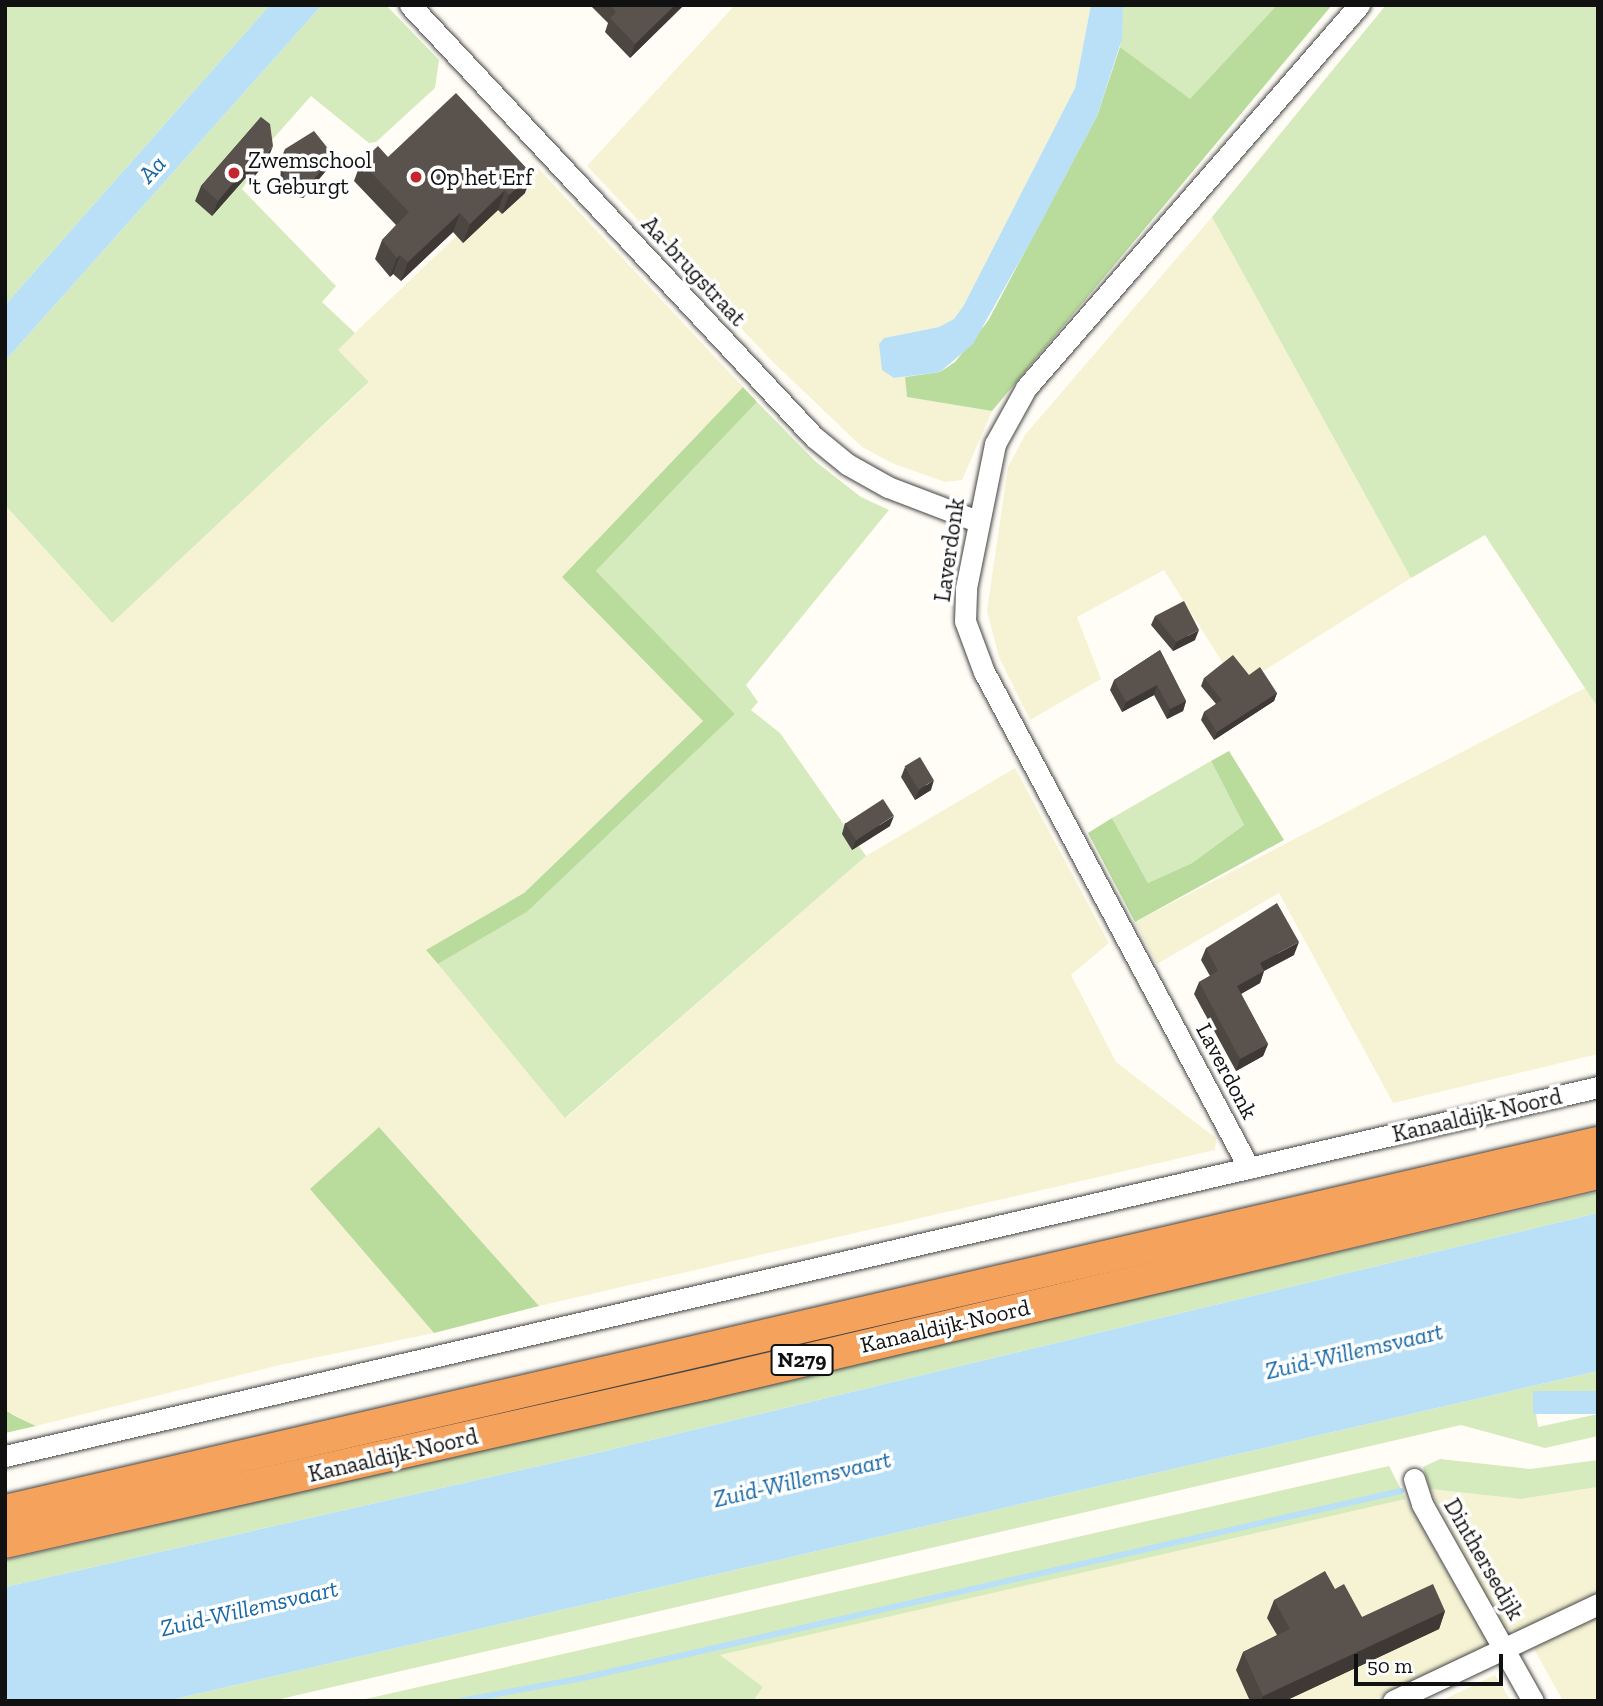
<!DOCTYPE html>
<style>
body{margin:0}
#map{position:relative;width:1603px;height:1706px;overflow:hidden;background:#fffdf5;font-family:"Zilla Slab",serif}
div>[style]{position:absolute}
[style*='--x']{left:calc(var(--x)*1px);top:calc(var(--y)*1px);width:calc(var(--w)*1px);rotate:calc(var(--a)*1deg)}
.farmland>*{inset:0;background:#f6f3d4}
.green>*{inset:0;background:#d5ebbd}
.forest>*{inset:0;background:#b9dc9c}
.water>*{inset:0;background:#b9e0f7;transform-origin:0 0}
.stream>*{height:6px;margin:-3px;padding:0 3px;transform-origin:3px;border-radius:3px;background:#b9e0f7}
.roads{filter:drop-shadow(0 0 2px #444) drop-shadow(0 0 2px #444)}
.minor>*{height:21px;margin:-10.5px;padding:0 10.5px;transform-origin:10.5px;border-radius:10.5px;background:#fff}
.highway>*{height:32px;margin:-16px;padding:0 16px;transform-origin:16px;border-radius:16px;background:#f5a25d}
.wall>*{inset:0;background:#4d4742}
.shaded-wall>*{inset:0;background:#3f3936}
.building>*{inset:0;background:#5a524d;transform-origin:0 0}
.dots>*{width:19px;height:19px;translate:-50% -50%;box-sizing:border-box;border:4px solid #fff;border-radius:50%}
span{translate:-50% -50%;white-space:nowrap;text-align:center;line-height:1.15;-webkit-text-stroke:7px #fff;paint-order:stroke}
.shield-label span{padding:2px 5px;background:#fff;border:2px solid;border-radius:5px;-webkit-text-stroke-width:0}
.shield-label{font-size:21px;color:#111;font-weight:700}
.poi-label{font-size:23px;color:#111}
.left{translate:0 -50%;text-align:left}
.street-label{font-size:23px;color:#111}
.water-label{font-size:24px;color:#1768a6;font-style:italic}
.frame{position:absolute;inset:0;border:7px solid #111;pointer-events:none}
.scale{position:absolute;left:1354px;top:1654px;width:149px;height:32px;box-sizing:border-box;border:4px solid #111;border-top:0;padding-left:9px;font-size:21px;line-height:24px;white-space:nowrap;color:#111;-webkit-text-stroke:5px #fff;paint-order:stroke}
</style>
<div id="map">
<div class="farmland">
<i style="clip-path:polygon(735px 5px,1091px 5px,1075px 88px,964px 305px,954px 319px,939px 327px,884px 338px,894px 378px,905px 377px,907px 397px,992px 411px,962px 480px,945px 482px,892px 463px,862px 447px,772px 361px,587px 166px)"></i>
<i style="clip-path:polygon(533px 163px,743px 387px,562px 577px,703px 721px,524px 893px,427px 950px,566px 1118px,866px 856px,1015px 768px,1109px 943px,1071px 975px,1116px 1062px,1216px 1138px,1215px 1150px,539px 1306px,379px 1127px,311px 1189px,434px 1333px,280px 1365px,36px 1426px,5px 1410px,5px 505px,111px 622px,369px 383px,337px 350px)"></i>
<i style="clip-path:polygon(1212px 217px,1411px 578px,1238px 687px,1164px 570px,1077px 617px,1101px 679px,1030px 720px,999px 657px,987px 611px,1008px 467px,1025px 435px)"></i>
<i style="clip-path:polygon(1585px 688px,1598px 708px,1598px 1054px,1393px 1103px,1279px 893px,1157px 964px,1135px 922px)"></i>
<i style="clip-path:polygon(1598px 1487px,1598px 1594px,1520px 1633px,1502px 1627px,1430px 1489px,1521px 1499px)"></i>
<i style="clip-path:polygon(1406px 1499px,1489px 1645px,1370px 1701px,753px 1701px,763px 1687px,719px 1655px)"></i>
<i style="clip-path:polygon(1598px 1615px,1598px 1701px,1563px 1701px,1533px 1647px)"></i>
<i style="clip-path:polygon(1495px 1675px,1511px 1701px,1441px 1701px,1443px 1700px)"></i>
</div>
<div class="green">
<i style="clip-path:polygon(5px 5px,270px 5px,5px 305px)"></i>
<i style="clip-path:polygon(322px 5px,386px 5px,439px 60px,435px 88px,376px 142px,369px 143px,311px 96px,264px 149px,267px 153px,242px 189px,336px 286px,322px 302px,355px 333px,338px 350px,369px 382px,112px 623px,5px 505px,5px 361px)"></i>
<i style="clip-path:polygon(1123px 5px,1277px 5px,1190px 100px,1120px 47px)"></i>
<i style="clip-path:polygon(1386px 5px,1598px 5px,1598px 708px,1485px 535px,1411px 578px,1212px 217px)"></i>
<i style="clip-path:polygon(757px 402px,816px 462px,861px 497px,889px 510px,746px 685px,758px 702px,751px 710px,780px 733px,866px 856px,565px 1118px,438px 964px,527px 912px,735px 714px,596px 571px)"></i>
<i style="clip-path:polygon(1211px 761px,1244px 825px,1192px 863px,1148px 883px,1112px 818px)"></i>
<i style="clip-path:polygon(1598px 1192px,1598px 1213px,601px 1452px,5px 1587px,5px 1560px)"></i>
<i style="clip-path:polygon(1598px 1371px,1598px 1391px,1535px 1406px,1538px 1427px,1598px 1414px,1598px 1436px,1545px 1448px,1461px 1425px,272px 1701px,166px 1701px)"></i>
<i style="clip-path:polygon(1440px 1459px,1530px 1469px,1598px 1460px,1598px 1487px,1521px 1499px,1430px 1489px,1423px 1467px)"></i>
<i style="clip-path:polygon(1389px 1466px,1406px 1499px,720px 1655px,763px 1687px,753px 1701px,357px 1701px)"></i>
</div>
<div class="forest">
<i style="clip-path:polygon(1277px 5px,1332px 5px,992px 411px,907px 397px,905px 377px,940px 372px,955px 362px,988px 321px,1097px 116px,1120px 47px,1190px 99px)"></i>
<i style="clip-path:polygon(743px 387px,757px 402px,596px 571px,735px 714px,527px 912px,438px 964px,426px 950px,524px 893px,703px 721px,562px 577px)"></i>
<i style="clip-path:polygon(1229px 751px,1284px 840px,1135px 922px,1088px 833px,1112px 818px,1148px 883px,1192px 863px,1244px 825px,1211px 761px)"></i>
<i style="clip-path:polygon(379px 1127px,539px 1306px,434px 1333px,310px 1189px)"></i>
<i style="clip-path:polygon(5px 1410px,15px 1416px,36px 1426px,5px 1433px)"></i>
</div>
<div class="water">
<i style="clip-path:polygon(270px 5px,322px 5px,5px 361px,5px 305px)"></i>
<i style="clip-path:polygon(1091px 5px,1123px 5px,1122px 39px,1097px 116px,1037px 230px,973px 344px,940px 372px,894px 378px,882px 370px,879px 344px,884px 338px,939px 327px,954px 319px,964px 305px,1075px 88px)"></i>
<i style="clip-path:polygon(1598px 1213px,1598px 1371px,166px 1701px,5px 1701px,5px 1587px,601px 1452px)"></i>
<i style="left:1598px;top:1391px;width:23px;height:65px;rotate:90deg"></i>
</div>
<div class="stream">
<i style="--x:460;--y:1701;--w:125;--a:-10.6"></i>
<i style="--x:583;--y:1678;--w:839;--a:-12.88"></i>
</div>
<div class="roads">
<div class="minor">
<i style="--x:410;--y:5;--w:591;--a:46.92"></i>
<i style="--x:814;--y:437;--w:43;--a:39.3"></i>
<i style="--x:847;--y:464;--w:47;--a:29.3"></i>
<i style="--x:888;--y:487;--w:95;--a:20.9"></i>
<i style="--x:1249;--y:1168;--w:562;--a:-118.11"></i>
<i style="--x:984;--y:672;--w:54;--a:-110.4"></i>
<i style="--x:965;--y:621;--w:33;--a:-88"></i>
<i style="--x:966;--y:588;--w:147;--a:-78.6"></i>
<i style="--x:995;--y:444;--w:64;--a:-61"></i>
<i style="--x:1026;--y:388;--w:508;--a:-48.99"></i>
<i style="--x:5;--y:1456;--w:1635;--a:-13.04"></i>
<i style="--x:1414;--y:1479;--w:26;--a:72"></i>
<i style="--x:1422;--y:1504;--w:226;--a:60.6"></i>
<i style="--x:1393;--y:1701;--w:227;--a:-25.3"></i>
</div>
<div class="highway">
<i style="--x:5;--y:1511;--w:1635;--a:-13.01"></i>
<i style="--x:5;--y:1542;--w:717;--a:-12.74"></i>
<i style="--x:704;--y:1384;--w:919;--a:-13.28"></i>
</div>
</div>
<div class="wall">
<i style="clip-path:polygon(590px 5px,684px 5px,630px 58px,605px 32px,608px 23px)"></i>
<i style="clip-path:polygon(261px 117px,267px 161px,253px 178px,249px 174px,212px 216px,195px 201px,201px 186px)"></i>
<i style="clip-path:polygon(285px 149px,334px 156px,330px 166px,303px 198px,280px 193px,281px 159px)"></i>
<i style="clip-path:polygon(388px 157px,525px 193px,502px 214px,498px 210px,463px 243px,453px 232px,401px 281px,393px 274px,390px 277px,375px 259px,382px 240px,396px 225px,354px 181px,361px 162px)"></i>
<i style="clip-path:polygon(1155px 616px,1195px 640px,1173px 651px,1151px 625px)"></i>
<i style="clip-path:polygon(1160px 650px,1186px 701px,1183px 711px,1167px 719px,1154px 695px,1122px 712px,1110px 690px,1114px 680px)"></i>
<i style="clip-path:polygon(1249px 675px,1277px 693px,1274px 701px,1214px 740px,1201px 720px,1204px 712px,1216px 704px,1201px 686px,1204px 678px)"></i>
<i style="clip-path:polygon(905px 767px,931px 790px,915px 800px,901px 777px)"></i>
<i style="clip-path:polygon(845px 823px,890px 826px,852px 850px,842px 834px)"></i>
<i style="clip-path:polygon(1206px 948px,1294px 955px,1264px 971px,1260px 983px,1241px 994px,1268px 1044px,1263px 1056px,1236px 1071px,1194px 994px,1199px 982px,1210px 976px,1201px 960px)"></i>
<i style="clip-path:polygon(1335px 1589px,1362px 1617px,1445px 1611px,1439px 1629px,1285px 1701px,1250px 1701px,1236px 1670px,1243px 1652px,1277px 1635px,1267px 1618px,1274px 1600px)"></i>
</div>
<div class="shaded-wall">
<i style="clip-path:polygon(675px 5px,684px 5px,630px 58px,635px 44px)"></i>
<i style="clip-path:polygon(273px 146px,267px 161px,253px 178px,258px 163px)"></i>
<i style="clip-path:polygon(334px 156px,330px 166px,303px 198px,306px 188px)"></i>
<i style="clip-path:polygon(254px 158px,249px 174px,212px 216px,218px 201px)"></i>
<i style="clip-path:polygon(532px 174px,525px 193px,502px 214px,509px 195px)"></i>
<i style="clip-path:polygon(505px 190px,498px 210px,463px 243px,470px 224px)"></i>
<i style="clip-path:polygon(460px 213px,453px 232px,401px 281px,408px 262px)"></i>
<i style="clip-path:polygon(400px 255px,393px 274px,390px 277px,397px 258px)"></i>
<i style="clip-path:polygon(1199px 630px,1195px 640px,1173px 651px,1176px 642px)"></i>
<i style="clip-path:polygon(1157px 685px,1154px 695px,1122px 712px,1126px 702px)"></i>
<i style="clip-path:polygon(1277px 693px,1274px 701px,1214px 740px,1217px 732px)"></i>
<i style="clip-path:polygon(1186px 701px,1183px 711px,1167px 719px,1170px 709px)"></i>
<i style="clip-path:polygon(934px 780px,931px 790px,915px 800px,919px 790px)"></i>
<i style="clip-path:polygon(894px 816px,890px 826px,852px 850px,856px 840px)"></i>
<i style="clip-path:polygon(1299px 942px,1294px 955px,1256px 975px,1260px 963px)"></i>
<i style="clip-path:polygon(1264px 971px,1260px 983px,1232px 999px,1237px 986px)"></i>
<i style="clip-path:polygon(1268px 1044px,1263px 1056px,1236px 1071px,1240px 1059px)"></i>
<i style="clip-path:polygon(1445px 1611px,1439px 1629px,1285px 1701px,1261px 1701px,1263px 1696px)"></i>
</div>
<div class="building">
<i style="clip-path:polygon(610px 5px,675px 5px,635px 44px,610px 18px,616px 12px)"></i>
<i style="clip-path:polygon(456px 93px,532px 174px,509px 195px,505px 190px,470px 224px,460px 213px,408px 262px,400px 255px,397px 258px,382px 240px,409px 212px,361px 162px,378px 146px,388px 157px)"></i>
<i style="clip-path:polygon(261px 117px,270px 124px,273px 146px,258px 163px,254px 158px,218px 201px,201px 186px)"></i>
<i style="clip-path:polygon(314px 131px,334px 156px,306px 188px,284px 183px,285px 149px)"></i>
<i style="clip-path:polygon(1184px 601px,1199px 630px,1176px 642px,1155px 616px)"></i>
<i style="clip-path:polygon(1160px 650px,1186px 701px,1170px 709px,1157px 685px,1126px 702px,1114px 680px)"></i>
<i style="clip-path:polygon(1233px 655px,1249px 675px,1260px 667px,1277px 693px,1217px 732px,1204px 712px,1222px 700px,1204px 678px)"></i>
<i style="left:920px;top:757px;width:27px;height:18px;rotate:59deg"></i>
<i style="left:883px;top:799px;width:20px;height:45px;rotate:57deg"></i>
<i style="clip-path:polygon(1277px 903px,1299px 942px,1260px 963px,1264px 971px,1237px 986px,1268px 1044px,1240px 1059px,1199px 982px,1218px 971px,1206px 948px)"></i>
<i style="clip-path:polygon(1325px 1571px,1335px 1589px,1344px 1584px,1362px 1617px,1433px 1584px,1445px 1611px,1263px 1696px,1243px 1652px,1290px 1629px,1274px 1600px)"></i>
</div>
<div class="dots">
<i style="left:234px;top:173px;background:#c4262e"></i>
<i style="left:416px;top:177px;background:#c4262e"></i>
</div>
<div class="shield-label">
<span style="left:802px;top:1360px">N279</span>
</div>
<div class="poi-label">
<span class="left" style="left:248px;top:173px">Zwemschool<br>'t Geburgt</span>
<span class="left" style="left:430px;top:177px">Op het Erf</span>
</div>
<div class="street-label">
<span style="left:694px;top:271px;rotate:47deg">Aa-brugstraat</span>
<span style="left:949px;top:550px;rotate:-82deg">Laverdonk</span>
<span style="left:1227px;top:1071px;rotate:62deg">Laverdonk</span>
<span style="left:1477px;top:1115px;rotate:-13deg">Kanaaldijk-Noord</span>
<span style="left:945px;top:1326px;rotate:-13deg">Kanaaldijk-Noord</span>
<span style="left:393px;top:1455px;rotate:-13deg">Kanaaldijk-Noord</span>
<span style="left:1484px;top:1559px;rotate:60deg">Dinthersedijk</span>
</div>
<div class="water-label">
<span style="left:152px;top:169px;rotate:-48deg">Aa</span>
<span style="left:1354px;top:1351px;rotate:-13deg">Zuid-Willemsvaart</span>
<span style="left:802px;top:1479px;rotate:-13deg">Zuid-Willemsvaart</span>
<span style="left:249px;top:1608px;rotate:-13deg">Zuid-Willemsvaart</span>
</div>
<div class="frame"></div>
<div class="scale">50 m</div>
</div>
